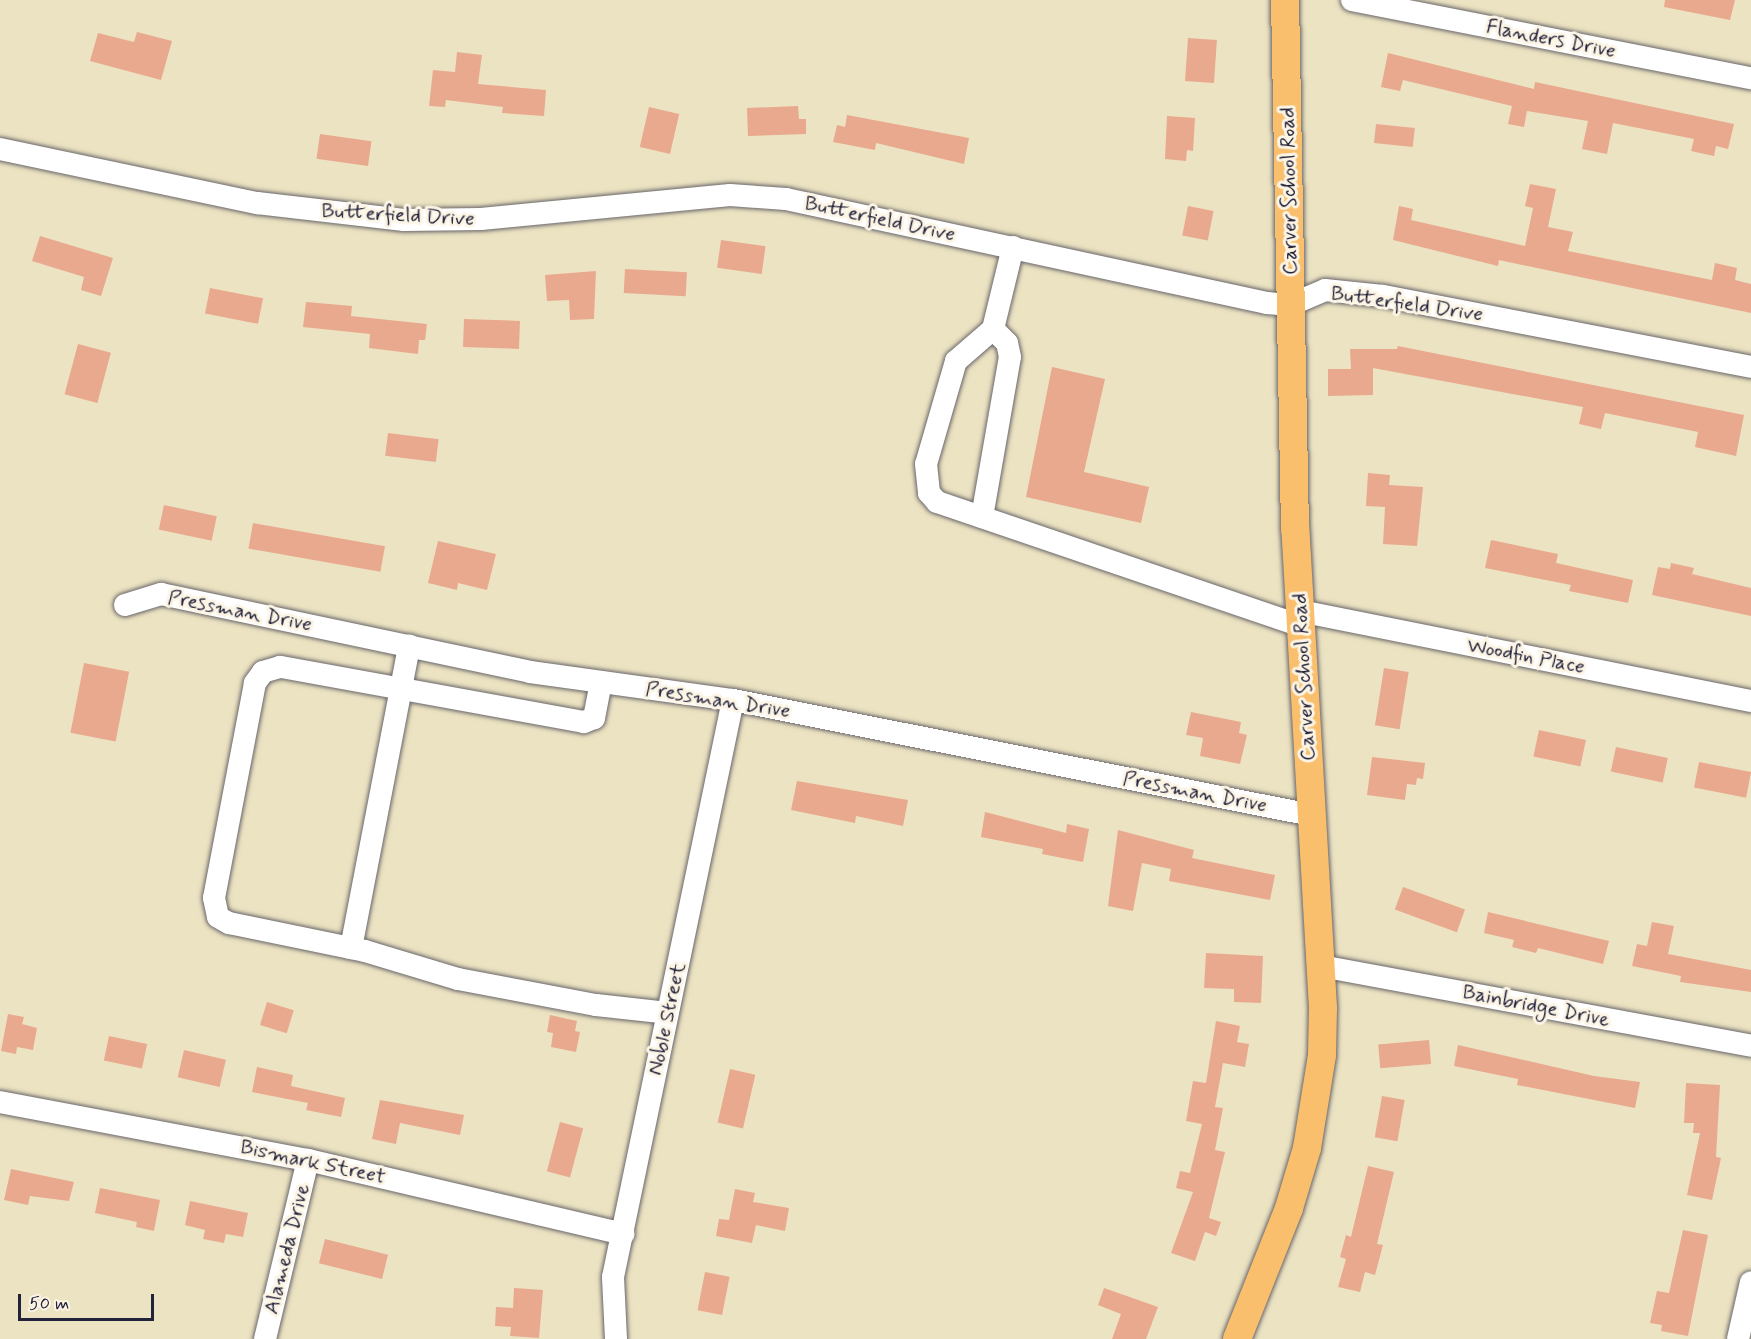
<!DOCTYPE html>
<style>
body{margin:0}
#map{position:relative;width:1751px;height:1339px;overflow:hidden;background:#ece3c2;font-family:Mynerve,sans-serif}
div>[style]{position:absolute}
[style*='--x']{left:calc(var(--x)*1px);top:calc(var(--y)*1px);width:calc(var(--w)*1px);rotate:calc(var(--a)*1deg)}
.building>*{inset:0;background:#e9a98f;transform-origin:0 0}
.roads{filter:drop-shadow(0 0 2px #69666a) drop-shadow(0 0 2px #69666a)}
.minor>*{height:22px;margin:-11px;padding:0 11px;transform-origin:11px;border-radius:11px;background:#fff}
.major>*{height:28px;margin:-14px;padding:0 14px;transform-origin:14px;border-radius:14px;background:#f9bf6d}
span{translate:-50% -50%;white-space:nowrap;text-align:center;line-height:1.15;-webkit-text-stroke:6px #fcf5e5;paint-order:stroke}
.street-label{font-size:21px;color:#22223b}
.scale{position:absolute;left:18px;top:1294px;width:136px;height:27px;box-sizing:border-box;border:3px solid #22223b;border-top:0;padding-left:8px;font-size:18px;line-height:21px;white-space:nowrap;color:#22223b;-webkit-text-stroke:4px #fcf5e5;paint-order:stroke}
</style>
<div id="map">
<div class="building">
<i style="clip-path:polygon(1665px 0,1735px 0,1730px 20px,1664px 7px)"></i>
<i style="clip-path:polygon(137px 32px,172px 41px,161px 80px,90px 61px,98px 33px,134px 42px)"></i>
<i style="left:1188px;top:38px;width:29px;height:43px;rotate:4deg"></i>
<i style="clip-path:polygon(457px 52px,482px 55px,478px 84px,546px 90px,544px 116px,502px 113px,503px 107px,446px 100px,445px 107px,429px 106px,433px 70px,455px 72px)"></i>
<i style="clip-path:polygon(1388px 53px,1534px 89px,1535px 82px,1734px 124px,1728px 149px,1716px 146px,1714px 156px,1691px 151px,1694px 139px,1613px 123px,1607px 154px,1582px 149px,1588px 121px,1527px 111px,1524px 127px,1508px 124px,1512px 106px,1403px 80px,1400px 91px,1381px 87px)"></i>
<i style="clip-path:polygon(798px 106px,799px 119px,806px 119px,806px 134px,748px 136px,747px 108px)"></i>
<i style="left:649px;top:107px;width:31px;height:41px;rotate:13deg"></i>
<i style="clip-path:polygon(847px 115px,969px 138px,964px 164px,876px 143px,875px 150px,833px 142px,837px 125px,845px 127px)"></i>
<i style="clip-path:polygon(1167px 116px,1195px 118px,1193px 151px,1187px 150px,1186px 161px,1165px 159px)"></i>
<i style="left:1376px;top:124px;width:39px;height:19px;rotate:6deg"></i>
<i style="left:320px;top:134px;width:52px;height:25px;rotate:8deg"></i>
<i style="clip-path:polygon(1530px 184px,1556px 189px,1548px 227px,1573px 232px,1568px 251px,1712px 280px,1715px 263px,1737px 268px,1735px 280px,1751px 284px,1751px 313px,1499px 260px,1498px 266px,1393px 240px,1399px 206px,1413px 209px,1411px 220px,1525px 246px,1533px 208px,1525px 206px)"></i>
<i style="left:1188px;top:206px;width:26px;height:30px;rotate:11deg"></i>
<i style="clip-path:polygon(40px 236px,113px 258px,101px 296px,81px 290px,84px 277px,32px 261px)"></i>
<i style="left:721px;top:240px;width:45px;height:28px;rotate:8deg"></i>
<i style="left:625px;top:269px;width:62px;height:24px;rotate:3deg"></i>
<i style="clip-path:polygon(596px 271px,594px 319px,570px 320px,569px 300px,547px 301px,545px 275px)"></i>
<i style="left:210px;top:288px;width:54px;height:26px;rotate:11deg"></i>
<i style="clip-path:polygon(306px 302px,352px 306px,351px 316px,427px 324px,425px 340px,419px 340px,418px 354px,369px 348px,370px 334px,303px 327px)"></i>
<i style="left:464px;top:319px;width:56px;height:28px;rotate:2deg"></i>
<i style="left:78px;top:344px;width:34px;height:52px;rotate:15deg"></i>
<i style="clip-path:polygon(1398px 346px,1744px 415px,1736px 456px,1695px 447px,1698px 432px,1605px 413px,1601px 429px,1579px 424px,1583px 407px,1373px 368px,1373px 395px,1328px 396px,1328px 369px,1351px 369px,1350px 349px,1397px 349px)"></i>
<i style="clip-path:polygon(1052px 367px,1105px 379px,1084px 472px,1149px 487px,1141px 523px,1026px 497px)"></i>
<i style="left:388px;top:433px;width:51px;height:23px;rotate:7deg"></i>
<i style="clip-path:polygon(1368px 473px,1390px 475px,1389px 485px,1423px 487px,1417px 546px,1383px 544px,1385px 507px,1366px 506px)"></i>
<i style="left:164px;top:505px;width:54px;height:25px;rotate:12deg"></i>
<i style="left:253px;top:523px;width:134px;height:26px;rotate:10deg"></i>
<i style="clip-path:polygon(1491px 540px,1558px 554px,1556px 563px,1633px 580px,1628px 603px,1569px 591px,1571px 585px,1485px 568px)"></i>
<i style="clip-path:polygon(438px 541px,496px 554px,487px 590px,458px 583px,457px 590px,428px 583px)"></i>
<i style="clip-path:polygon(1671px 563px,1694px 568px,1692px 574px,1751px 588px,1751px 616px,1652px 595px,1658px 567px,1670px 569px)"></i>
<i style="left:84px;top:663px;width:46px;height:71px;rotate:11deg"></i>
<i style="left:1384px;top:668px;width:25px;height:58px;rotate:9deg"></i>
<i style="clip-path:polygon(1191px 712px,1241px 722px,1239px 733px,1247px 735px,1240px 764px,1200px 756px,1203px 738px,1186px 735px)"></i>
<i style="left:1539px;top:730px;width:48px;height:27px;rotate:12deg"></i>
<i style="left:1616px;top:747px;width:53px;height:25px;rotate:12deg"></i>
<i style="clip-path:polygon(1372px 757px,1425px 763px,1423px 779px,1417px 778px,1416px 785px,1407px 784px,1405px 800px,1367px 795px)"></i>
<i style="left:1699px;top:762px;width:53px;height:26px;rotate:11deg"></i>
<i style="clip-path:polygon(797px 781px,908px 800px,903px 826px,856px 816px,855px 823px,791px 810px)"></i>
<i style="clip-path:polygon(985px 812px,1066px 833px,1067px 824px,1089px 829px,1083px 862px,1042px 854px,1043px 849px,981px 837px)"></i>
<i style="clip-path:polygon(1118px 830px,1194px 850px,1192px 858px,1275px 875px,1270px 900px,1169px 881px,1171px 869px,1142px 863px,1133px 911px,1108px 906px)"></i>
<i style="left:1403px;top:887px;width:66px;height:24px;rotate:20deg"></i>
<i style="clip-path:polygon(1488px 912px,1609px 941px,1603px 964px,1538px 948px,1536px 953px,1512px 947px,1514px 940px,1484px 933px)"></i>
<i style="clip-path:polygon(1652px 922px,1674px 926px,1668px 954px,1751px 970px,1751px 992px,1680px 982px,1681px 976px,1632px 966px,1637px 944px,1647px 946px)"></i>
<i style="clip-path:polygon(1206px 953px,1263px 956px,1261px 1003px,1234px 1002px,1234px 989px,1204px 988px)"></i>
<i style="left:267px;top:1002px;width:28px;height:24px;rotate:17deg"></i>
<i style="clip-path:polygon(8px 1014px,24px 1017px,22px 1024px,37px 1028px,33px 1050px,17px 1047px,16px 1054px,1px 1051px)"></i>
<i style="clip-path:polygon(550px 1015px,577px 1021px,575px 1031px,580px 1032px,576px 1052px,551px 1047px,553px 1033px,547px 1032px)"></i>
<i style="clip-path:polygon(1216px 1021px,1240px 1026px,1237px 1042px,1249px 1044px,1245px 1067px,1223px 1063px,1215px 1107px,1223px 1108px,1215px 1150px,1225px 1152px,1209px 1218px,1221px 1222px,1216px 1236px,1205px 1232px,1195px 1261px,1171px 1253px,1193px 1192px,1176px 1188px,1180px 1171px,1190px 1173px,1202px 1124px,1186px 1121px,1193px 1081px,1206px 1083px)"></i>
<i style="left:109px;top:1036px;width:39px;height:25px;rotate:12deg"></i>
<i style="left:1429px;top:1040px;width:24px;height:51px;rotate:85deg"></i>
<i style="clip-path:polygon(1458px 1045px,1594px 1076px,1640px 1082px,1635px 1108px,1517px 1085px,1518px 1079px,1454px 1066px)"></i>
<i style="left:184px;top:1050px;width:43px;height:28px;rotate:13deg"></i>
<i style="clip-path:polygon(257px 1067px,293px 1075px,291px 1086px,345px 1098px,341px 1117px,306px 1110px,308px 1103px,252px 1092px)"></i>
<i style="left:730px;top:1069px;width:26px;height:55px;rotate:13deg"></i>
<i style="clip-path:polygon(1686px 1083px,1720px 1085px,1716px 1157px,1721px 1158px,1712px 1200px,1687px 1195px,1700px 1133px,1693px 1133px,1694px 1123px,1684px 1123px)"></i>
<i style="left:1382px;top:1096px;width:23px;height:42px;rotate:10deg"></i>
<i style="clip-path:polygon(380px 1100px,464px 1115px,460px 1135px,400px 1123px,396px 1144px,372px 1139px)"></i>
<i style="left:560px;top:1122px;width:24px;height:51px;rotate:15deg"></i>
<i style="clip-path:polygon(1368px 1166px,1394px 1172px,1377px 1244px,1383px 1245px,1375px 1275px,1365px 1272px,1360px 1292px,1338px 1287px,1346px 1259px,1340px 1257px,1346px 1235px,1351px 1237px)"></i>
<i style="clip-path:polygon(11px 1169px,74px 1182px,69px 1201px,30px 1196px,28px 1205px,4px 1200px)"></i>
<i style="clip-path:polygon(100px 1188px,160px 1200px,154px 1231px,136px 1227px,137px 1222px,95px 1213px)"></i>
<i style="clip-path:polygon(735px 1189px,755px 1193px,753px 1202px,789px 1208px,785px 1231px,756px 1225px,752px 1243px,716px 1236px,719px 1219px,729px 1220px)"></i>
<i style="clip-path:polygon(190px 1201px,248px 1213px,243px 1237px,226px 1234px,224px 1243px,203px 1239px,205px 1230px,185px 1225px)"></i>
<i style="clip-path:polygon(1683px 1230px,1708px 1235px,1688px 1336px,1661px 1331px,1662px 1325px,1650px 1323px,1657px 1291px,1669px 1293px)"></i>
<i style="left:325px;top:1239px;width:65px;height:25px;rotate:14deg"></i>
<i style="left:705px;top:1272px;width:25px;height:39px;rotate:11deg"></i>
<i style="clip-path:polygon(514px 1288px,543px 1290px,539px 1338px,510px 1336px,511px 1327px,495px 1326px,496px 1307px,513px 1308px)"></i>
<i style="clip-path:polygon(1104px 1288px,1158px 1307px,1146px 1339px,1112px 1339px,1121px 1314px,1098px 1305px)"></i>
</div>
<div class="roads">
<div class="minor">
<i style="--x:1352;--y:0;--w:407;--a:11.1"></i>
<i style="--x:0;--y:149;--w:263;--a:11.9"></i>
<i style="--x:257;--y:203;--w:148;--a:6.6"></i>
<i style="--x:404;--y:220;--w:77;--a:-0.7"></i>
<i style="--x:481;--y:219;--w:250;--a:-5.5"></i>
<i style="--x:730;--y:195;--w:56;--a:4.1"></i>
<i style="--x:786;--y:199;--w:492;--a:12.2"></i>
<i style="--x:1267;--y:303;--w:23;--a:5"></i>
<i style="--x:1290;--y:305;--w:38;--a:-23"></i>
<i style="--x:1325;--y:290;--w:58;--a:5.9"></i>
<i style="--x:1383;--y:296;--w:375;--a:10.9"></i>
<i style="--x:1013;--y:247;--w:84;--a:103.7"></i>
<i style="--x:993;--y:329;--w:49;--a:139.1"></i>
<i style="--x:956;--y:361;--w:107;--a:106.2"></i>
<i style="--x:926;--y:464;--w:29;--a:84"></i>
<i style="--x:929;--y:493;--w:12;--a:48"></i>
<i style="--x:937;--y:502;--w:385;--a:18.8"></i>
<i style="--x:982;--y:517;--w:162;--a:-80.1"></i>
<i style="--x:1010;--y:357;--w:14;--a:-102"></i>
<i style="--x:1007;--y:343;--w:20;--a:-135"></i>
<i style="--x:125;--y:605;--w:38;--a:-17"></i>
<i style="--x:161;--y:594;--w:377;--a:11.9"></i>
<i style="--x:530;--y:672;--w:205;--a:7.9"></i>
<i style="--x:733;--y:700;--w:589;--a:11.25"></i>
<i style="--x:1300;--y:611;--w:460;--a:11.3"></i>
<i style="--x:601;--y:682;--w:37;--a:101"></i>
<i style="--x:594;--y:718;--w:11;--a:158"></i>
<i style="--x:584;--y:722;--w:309;--a:-169.7"></i>
<i style="--x:280;--y:667;--w:18;--a:164"></i>
<i style="--x:263;--y:672;--w:14;--a:126"></i>
<i style="--x:255;--y:683;--w:219;--a:100.8"></i>
<i style="--x:214;--y:898;--w:19;--a:78"></i>
<i style="--x:218;--y:917;--w:13;--a:29"></i>
<i style="--x:229;--y:923;--w:139;--a:11.6"></i>
<i style="--x:365;--y:951;--w:97;--a:16.8"></i>
<i style="--x:458;--y:979;--w:140;--a:10.7"></i>
<i style="--x:596;--y:1005;--w:72;--a:6.3"></i>
<i style="--x:351;--y:948;--w:308;--a:-79.1"></i>
<i style="--x:1321;--y:966;--w:437;--a:10.5"></i>
<i style="--x:0;--y:1102;--w:313;--a:10.7"></i>
<i style="--x:308;--y:1160;--w:324;--a:13.2"></i>
<i style="--x:265;--y:1339;--w:184;--a:-76.5"></i>
<i style="--x:616;--y:1339;--w:62;--a:-92.8"></i>
<i style="--x:613;--y:1277;--w:589;--a:-78.25"></i>
<i style="--x:1738;--y:1339;--w:58;--a:-77.2"></i>
</div>
<div class="major">
<i style="--x:1237;--y:1339;--w:141;--a:-68.3"></i>
<i style="--x:1289;--y:1208;--w:63;--a:-73.3"></i>
<i style="--x:1307;--y:1148;--w:94;--a:-80.8"></i>
<i style="--x:1322;--y:1055;--w:47;--a:-88.8"></i>
<i style="--x:1323;--y:1008;--w:480;--a:-93.3"></i>
<i style="--x:1295;--y:529;--w:529;--a:-91.08"></i>
</div>
</div>
<div class="street-label">
<span style="left:1551px;top:39px;rotate:11deg">Flanders Drive</span>
<span style="left:1289px;top:191px;rotate:-91deg">Carver School Road</span>
<span style="left:398px;top:215px;rotate:3deg">Butterfield Drive</span>
<span style="left:880px;top:219px;rotate:12deg">Butterfield Drive</span>
<span style="left:1407px;top:304px;rotate:8deg">Butterfield Drive</span>
<span style="left:240px;top:611px;rotate:11deg">Pressman Drive</span>
<span style="left:1526px;top:656px;rotate:11deg">Woodfin Place</span>
<span style="left:1304px;top:677px;rotate:-93deg">Carver School Road</span>
<span style="left:718px;top:700px;rotate:9deg">Pressman Drive</span>
<span style="left:1195px;top:792px;rotate:11deg">Pressman Drive</span>
<span style="left:1536px;top:1006px;rotate:11deg">Bainbridge Drive</span>
<span style="left:667px;top:1019px;rotate:-78deg">Noble Street</span>
<span style="left:313px;top:1162px;rotate:12deg">Bismark Street</span>
<span style="left:287px;top:1249px;rotate:-76deg">Alameda Drive</span>
</div>
<div class="scale">50 m</div>
</div>
